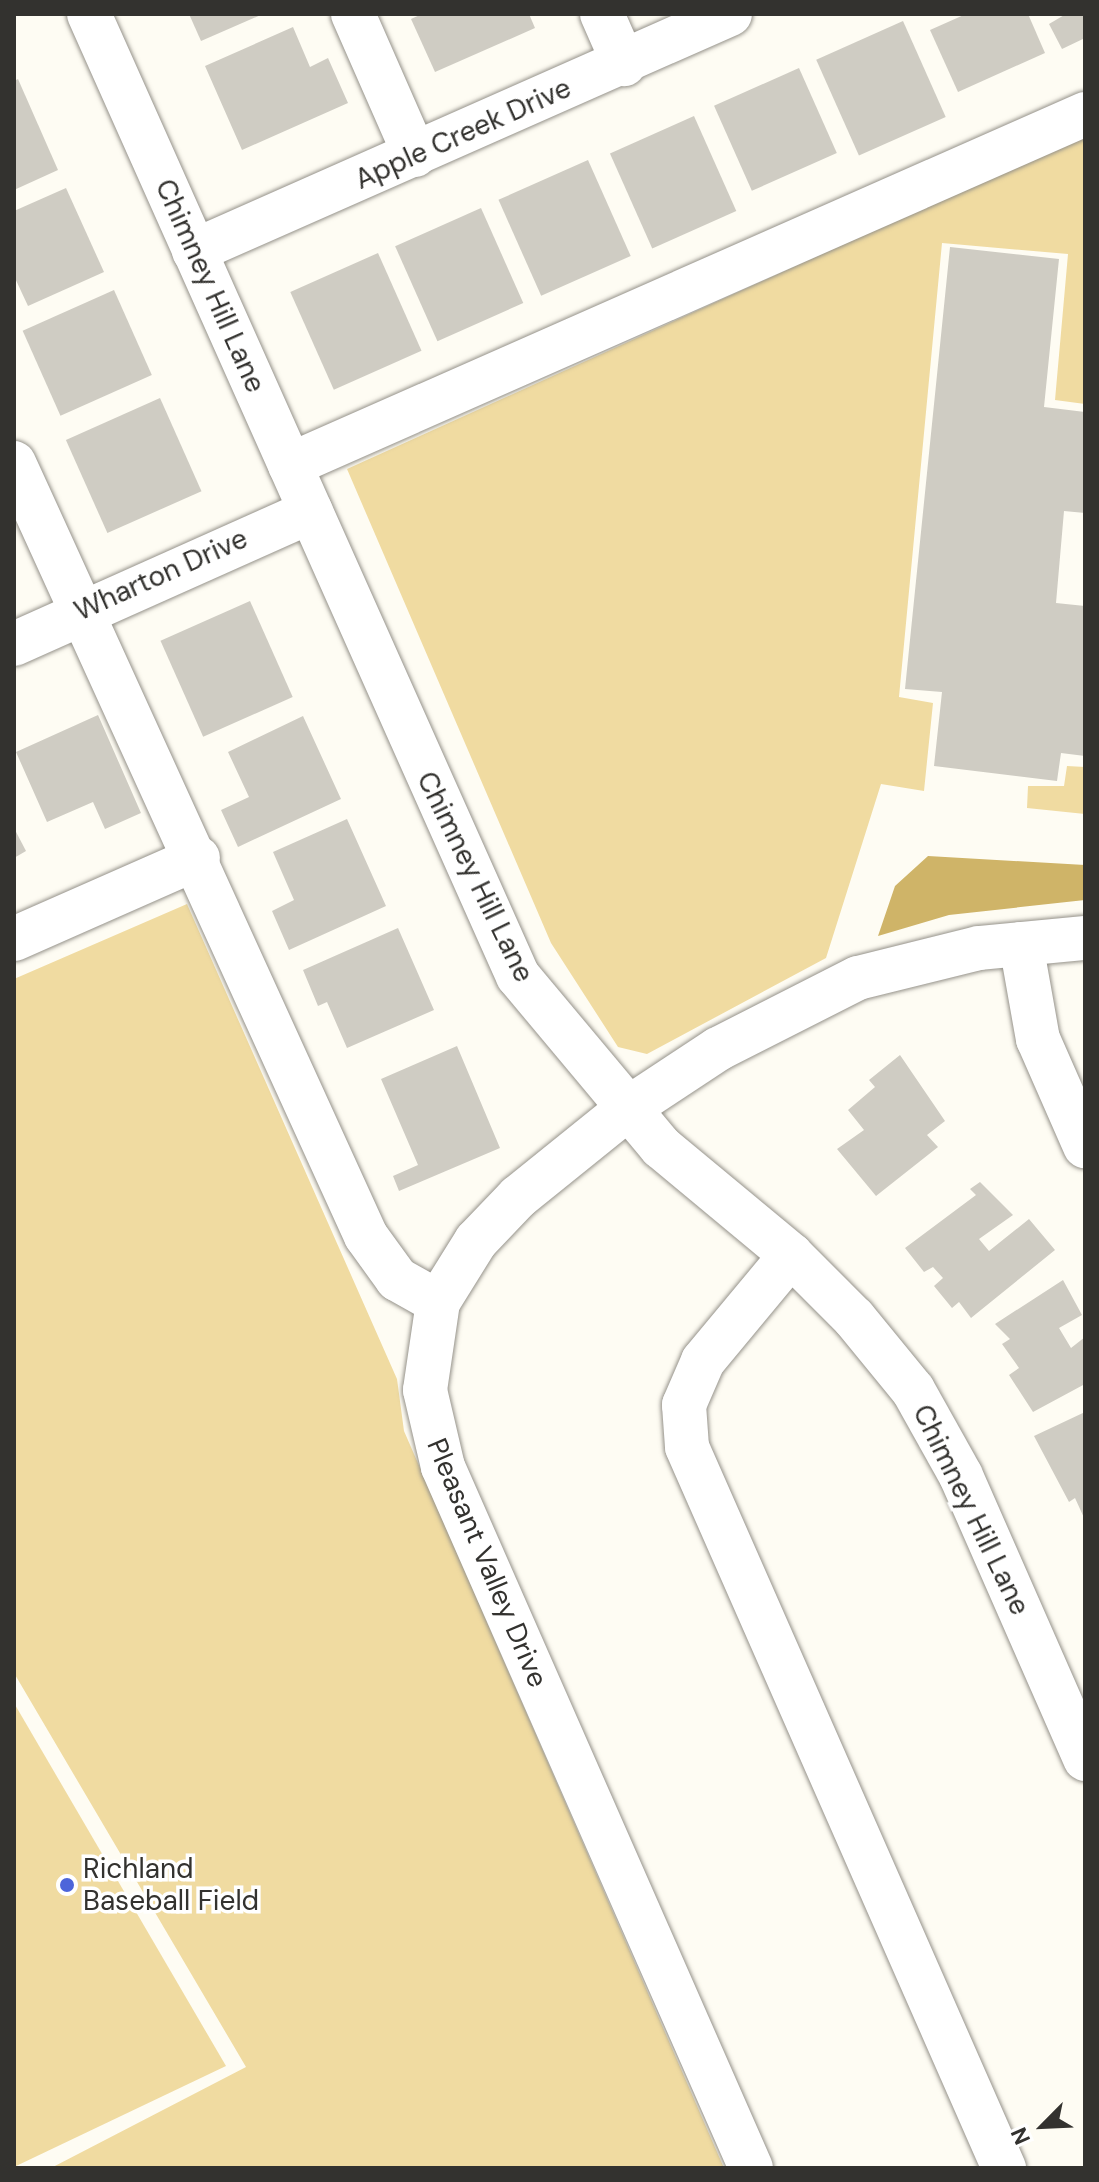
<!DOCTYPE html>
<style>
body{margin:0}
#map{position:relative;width:1099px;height:2182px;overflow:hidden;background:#fefcf3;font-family:"DM Sans",sans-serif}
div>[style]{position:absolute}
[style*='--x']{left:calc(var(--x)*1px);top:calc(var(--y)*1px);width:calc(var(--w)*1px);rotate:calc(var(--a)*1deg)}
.green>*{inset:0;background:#f0dba1}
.forest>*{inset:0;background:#cfb468}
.building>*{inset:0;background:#cfccc3;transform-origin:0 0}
.roads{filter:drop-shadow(0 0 2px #95928a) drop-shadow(0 0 2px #95928a)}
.minor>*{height:44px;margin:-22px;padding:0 22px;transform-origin:22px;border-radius:22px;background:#fff}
.dots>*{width:22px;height:22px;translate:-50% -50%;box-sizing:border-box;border:4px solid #fff;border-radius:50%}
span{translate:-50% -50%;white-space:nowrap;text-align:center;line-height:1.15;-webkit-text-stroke:7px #fff;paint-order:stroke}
.street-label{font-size:28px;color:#33322f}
.poi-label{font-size:28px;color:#33322f}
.left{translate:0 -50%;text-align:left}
.frame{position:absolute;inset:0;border:16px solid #33322f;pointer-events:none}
.north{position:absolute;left:1003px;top:2086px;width:80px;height:80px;-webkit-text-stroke:6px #fff;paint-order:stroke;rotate:246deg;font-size:22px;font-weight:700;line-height:32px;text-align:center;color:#33322f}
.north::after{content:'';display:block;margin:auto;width:28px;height:36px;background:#33322f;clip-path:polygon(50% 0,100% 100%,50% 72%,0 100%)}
</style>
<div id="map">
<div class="green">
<i style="clip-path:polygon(1085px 135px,1085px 404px,1055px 400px,1068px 254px,942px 243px,899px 697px,933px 703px,924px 791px,881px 784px,826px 958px,647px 1054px,618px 1047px,551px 943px,347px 469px)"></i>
<i style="clip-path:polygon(1067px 766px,1085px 767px,1085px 814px,1027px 808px,1028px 786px,1064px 786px)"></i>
<i style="clip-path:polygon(187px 904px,397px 1379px,404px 1431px,724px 2168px,51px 2168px,246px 2067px,14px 1673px,14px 979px)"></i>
<i style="clip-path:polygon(14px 1703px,226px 2066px,14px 2167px)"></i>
</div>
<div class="forest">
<i style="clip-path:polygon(928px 856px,1085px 865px,1085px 900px,949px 915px,878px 936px,895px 886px)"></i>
</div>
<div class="building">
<i style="clip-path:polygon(189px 14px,263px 14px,201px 41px)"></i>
<i style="clip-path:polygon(422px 14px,529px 14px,535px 28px,435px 72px,411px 19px)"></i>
<i style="clip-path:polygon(966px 14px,1028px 14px,1045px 53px,958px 92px,930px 30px)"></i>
<i style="clip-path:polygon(1066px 14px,1085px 14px,1085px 38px,1062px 49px,1049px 24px)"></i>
<i style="left:903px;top:21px;width:105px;height:95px;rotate:66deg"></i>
<i style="clip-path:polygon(293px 27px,310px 67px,328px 58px,348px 103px,242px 150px,205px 66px)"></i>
<i style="left:799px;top:68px;width:93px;height:93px;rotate:66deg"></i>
<i style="clip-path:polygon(18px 79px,58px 170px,14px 190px,14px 81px)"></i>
<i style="left:694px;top:116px;width:104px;height:92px;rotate:66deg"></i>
<i style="left:588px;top:160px;width:105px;height:98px;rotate:66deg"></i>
<i style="clip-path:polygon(66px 188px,104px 272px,28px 306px,14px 276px,14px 211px)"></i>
<i style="left:481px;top:208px;width:104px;height:94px;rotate:66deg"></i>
<i style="clip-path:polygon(950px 247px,1059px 259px,1044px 407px,1085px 412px,1085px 513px,1064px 511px,1056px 603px,1085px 606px,1085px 756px,1061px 753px,1057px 781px,934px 766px,942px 692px,905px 689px)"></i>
<i style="left:378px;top:253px;width:107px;height:96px;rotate:66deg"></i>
<i style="left:114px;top:290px;width:93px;height:100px;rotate:66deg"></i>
<i style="left:160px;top:398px;width:102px;height:103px;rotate:66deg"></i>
<i style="left:250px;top:601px;width:105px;height:98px;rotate:66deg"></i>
<i style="clip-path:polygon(98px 715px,141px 813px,105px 829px,93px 802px,47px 822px,16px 752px)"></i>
<i style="clip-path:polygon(303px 716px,341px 799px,238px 847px,221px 810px,249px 797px,228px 752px)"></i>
<i style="clip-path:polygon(347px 819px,386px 906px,289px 950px,272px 911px,294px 900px,273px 852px)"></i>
<i style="clip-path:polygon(14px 828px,26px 851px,14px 858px)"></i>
<i style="clip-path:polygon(398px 928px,434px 1010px,347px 1048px,327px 1002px,318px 1006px,303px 970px)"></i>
<i style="clip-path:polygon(457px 1046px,500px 1148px,399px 1191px,393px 1176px,418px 1165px,381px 1079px)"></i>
<i style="clip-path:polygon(900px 1055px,945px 1121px,927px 1135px,938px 1147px,876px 1196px,837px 1149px,864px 1130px,848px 1110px,875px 1087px,869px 1080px)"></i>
<i style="clip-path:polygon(980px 1182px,1013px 1215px,979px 1239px,989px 1251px,1029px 1219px,1055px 1250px,971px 1318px,959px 1302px,952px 1308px,934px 1286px,943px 1278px,933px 1267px,924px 1272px,905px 1248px,976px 1195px,970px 1189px)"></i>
<i style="clip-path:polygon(1063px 1280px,1082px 1315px,1059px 1328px,1071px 1348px,1085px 1337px,1085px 1384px,1033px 1412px,1009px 1375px,1019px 1368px,1002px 1344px,1010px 1339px,995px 1324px)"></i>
<i style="clip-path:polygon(1085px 1412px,1085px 1520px,1075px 1498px,1069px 1502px,1034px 1436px)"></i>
</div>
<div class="roads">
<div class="minor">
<i style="--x:89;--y:14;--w:1053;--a:65.97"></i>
<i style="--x:518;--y:976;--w:223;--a:50.1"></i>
<i style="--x:661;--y:1147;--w:169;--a:39.7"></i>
<i style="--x:791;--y:1255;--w:89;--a:45"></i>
<i style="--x:854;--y:1318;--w:93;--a:50.7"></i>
<i style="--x:913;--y:1390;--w:98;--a:60.8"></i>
<i style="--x:961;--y:1476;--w:309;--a:66.3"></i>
<i style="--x:353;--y:14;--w:154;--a:66.3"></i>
<i style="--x:602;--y:14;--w:55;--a:66.3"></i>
<i style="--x:194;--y:251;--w:586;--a:-23.85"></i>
<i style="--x:14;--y:463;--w:849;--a:65.52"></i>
<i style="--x:366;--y:1236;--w:53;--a:54.2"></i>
<i style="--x:397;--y:1279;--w:47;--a:29.3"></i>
<i style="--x:290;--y:465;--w:869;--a:-23.82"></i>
<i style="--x:14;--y:644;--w:325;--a:-24.1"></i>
<i style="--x:14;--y:939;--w:201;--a:-23.8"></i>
<i style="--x:1021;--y:944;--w:97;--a:79.9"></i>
<i style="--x:1038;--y:1039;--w:117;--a:66.3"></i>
<i style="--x:791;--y:1255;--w:138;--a:129.7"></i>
<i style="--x:703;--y:1361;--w:48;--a:113.4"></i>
<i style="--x:684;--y:1405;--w:42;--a:85.9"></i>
<i style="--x:687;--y:1447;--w:788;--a:66.27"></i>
<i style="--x:751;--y:2168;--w:766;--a:-113.72"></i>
<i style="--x:443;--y:1467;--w:79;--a:-103.2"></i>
<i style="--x:425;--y:1390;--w:89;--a:-81.6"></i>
<i style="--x:438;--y:1302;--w:72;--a:-58.1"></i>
<i style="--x:476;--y:1241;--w:61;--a:-46.3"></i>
<i style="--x:518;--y:1197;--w:140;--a:-38.9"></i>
<i style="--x:627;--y:1109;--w:109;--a:-33.4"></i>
<i style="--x:718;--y:1049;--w:157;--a:-26.9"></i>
<i style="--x:858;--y:978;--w:125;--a:-13.9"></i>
<i style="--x:979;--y:948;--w:106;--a:-5.4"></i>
</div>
</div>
<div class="dots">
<i style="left:67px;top:1885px;background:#4d65da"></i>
</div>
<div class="street-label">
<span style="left:463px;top:134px;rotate:-24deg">Apple Creek Drive</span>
<span style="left:210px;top:286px;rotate:66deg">Chimney Hill Lane</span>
<span style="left:161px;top:575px;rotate:-24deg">Wharton Drive</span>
<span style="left:475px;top:877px;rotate:64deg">Chimney Hill Lane</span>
<span style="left:971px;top:1510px;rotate:64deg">Chimney Hill Lane</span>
<span style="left:487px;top:1563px;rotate:67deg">Pleasant Valley Drive</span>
</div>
<div class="poi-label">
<span class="left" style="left:83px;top:1885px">Richland<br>Baseball Field</span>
</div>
<div class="frame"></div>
<div class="north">N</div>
</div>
